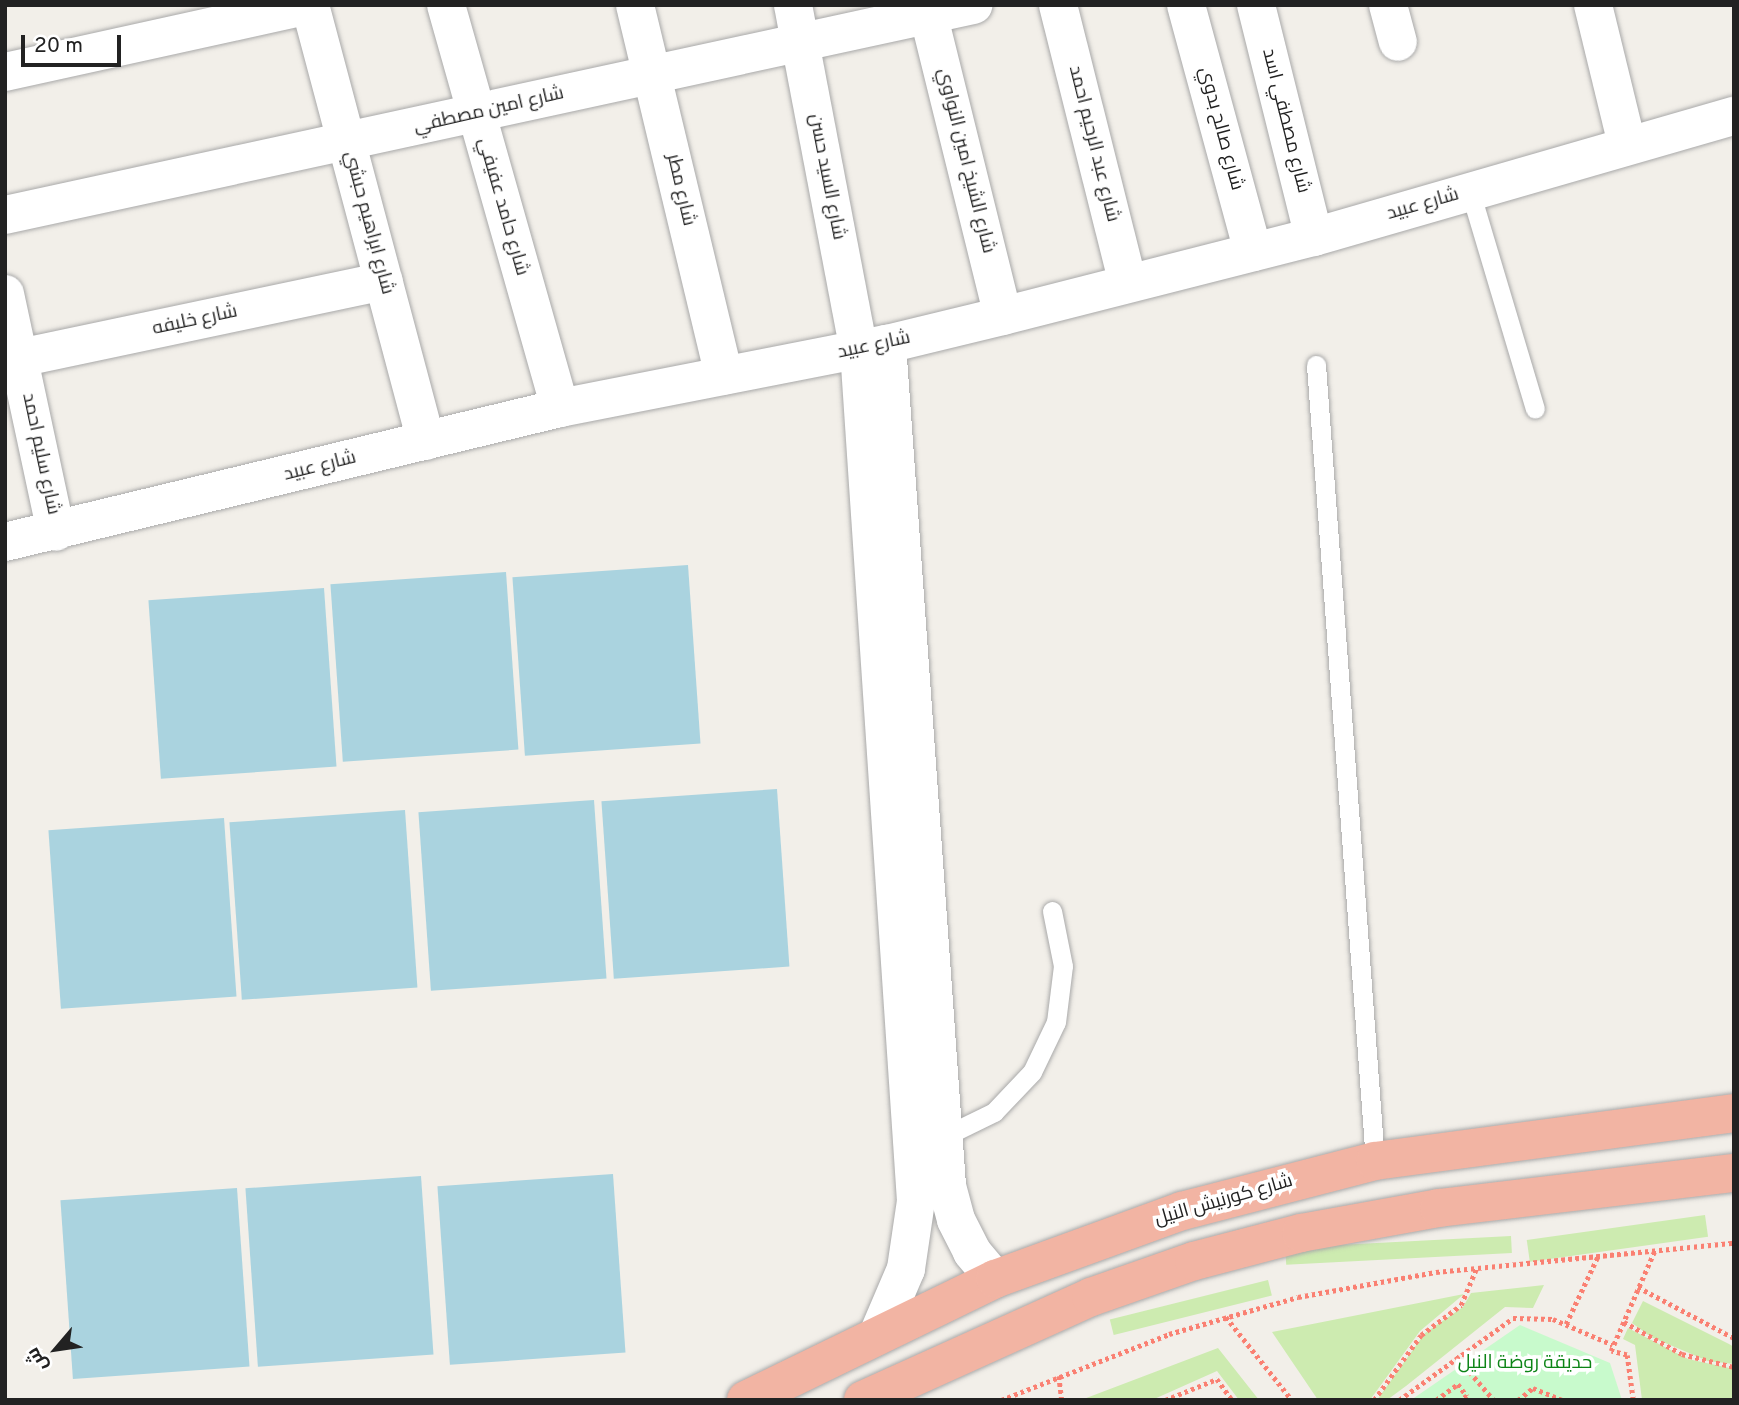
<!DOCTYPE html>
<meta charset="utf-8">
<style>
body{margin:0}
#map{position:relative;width:1739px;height:1405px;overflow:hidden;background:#f2efe9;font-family:Overpass,Cairo,sans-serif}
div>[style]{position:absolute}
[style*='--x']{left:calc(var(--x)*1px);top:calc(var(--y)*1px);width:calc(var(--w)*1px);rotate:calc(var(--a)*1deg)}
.grass>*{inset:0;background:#cdebb0;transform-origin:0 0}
.park>*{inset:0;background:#c8facc}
.water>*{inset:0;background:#aad3df;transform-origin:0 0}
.path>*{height:4.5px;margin-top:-2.25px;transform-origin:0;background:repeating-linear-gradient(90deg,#fa8072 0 3.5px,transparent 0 7px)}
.roads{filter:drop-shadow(0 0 2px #a9a9a9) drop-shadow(0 0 2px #a9a9a9)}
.service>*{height:19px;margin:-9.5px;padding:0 9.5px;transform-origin:9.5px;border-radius:9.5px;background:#fff}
.minor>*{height:38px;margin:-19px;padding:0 19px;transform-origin:19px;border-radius:19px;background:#fff}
.trunk>*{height:38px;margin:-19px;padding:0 19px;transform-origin:19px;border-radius:19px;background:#f2b4a3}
span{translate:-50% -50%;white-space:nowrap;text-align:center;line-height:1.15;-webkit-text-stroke:7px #fff;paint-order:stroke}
.street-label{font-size:19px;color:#222}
.park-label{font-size:19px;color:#0c8416}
.frame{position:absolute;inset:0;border:7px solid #222;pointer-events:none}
.north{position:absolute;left:21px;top:1314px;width:70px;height:70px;-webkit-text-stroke:5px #fff;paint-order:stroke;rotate:241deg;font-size:19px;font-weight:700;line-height:28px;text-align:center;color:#222}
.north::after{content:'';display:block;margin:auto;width:24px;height:32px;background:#222;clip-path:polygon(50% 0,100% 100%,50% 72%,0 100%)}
.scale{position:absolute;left:21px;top:35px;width:100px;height:32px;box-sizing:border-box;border:4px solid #222;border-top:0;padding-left:9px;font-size:21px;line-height:24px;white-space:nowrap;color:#222;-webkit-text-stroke:5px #fff;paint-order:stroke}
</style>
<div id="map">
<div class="grass">
<i style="left:1705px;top:1215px;width:22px;height:180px;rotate:82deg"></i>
<i style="left:1511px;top:1236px;width:17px;height:226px;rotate:87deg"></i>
<i style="left:1268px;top:1280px;width:16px;height:163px;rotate:76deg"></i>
<i style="clip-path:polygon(1544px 1285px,1533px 1308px,1505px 1307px,1406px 1386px,1387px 1400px,1377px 1400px,1425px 1333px,1463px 1307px,1471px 1293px)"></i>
<i style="clip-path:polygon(1464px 1294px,1420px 1331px,1370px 1400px,1318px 1400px,1272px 1332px)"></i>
<i style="clip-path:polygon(1643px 1301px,1729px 1344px,1734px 1347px,1734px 1364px,1708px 1361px,1651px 1337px,1632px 1323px)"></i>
<i style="clip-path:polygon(1628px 1328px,1688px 1359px,1734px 1369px,1734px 1400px,1642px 1400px,1635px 1345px,1623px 1339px)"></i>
<i style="clip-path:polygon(1218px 1348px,1259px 1400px,1239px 1400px,1217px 1371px,1152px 1400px,1081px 1400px)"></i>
</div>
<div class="park">
<i style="clip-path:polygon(1520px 1325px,1610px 1363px,1622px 1400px,1411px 1400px)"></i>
</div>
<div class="water">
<i style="left:688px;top:565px;width:179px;height:176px;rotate:86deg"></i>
<i style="left:506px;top:572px;width:178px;height:176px;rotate:86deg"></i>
<i style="left:324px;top:588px;width:179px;height:176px;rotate:86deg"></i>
<i style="left:777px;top:789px;width:178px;height:176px;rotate:86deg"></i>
<i style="left:594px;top:800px;width:179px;height:176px;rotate:86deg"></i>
<i style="left:405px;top:810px;width:178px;height:176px;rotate:86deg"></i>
<i style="left:224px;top:818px;width:179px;height:176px;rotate:86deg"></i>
<i style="left:613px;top:1174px;width:179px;height:176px;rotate:86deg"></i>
<i style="left:421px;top:1176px;width:179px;height:176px;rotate:86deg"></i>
<i style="left:237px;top:1188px;width:179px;height:177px;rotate:86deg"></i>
</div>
<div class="path">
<i style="--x:1638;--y:1287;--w:109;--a:28"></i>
<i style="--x:1226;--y:1317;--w:106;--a:51.5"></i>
<i style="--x:1624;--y:1322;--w:66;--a:28.9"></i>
<i style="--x:1682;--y:1354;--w:54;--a:14"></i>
<i style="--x:1566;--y:1324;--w:75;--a:-64.8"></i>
<i style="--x:1456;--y:1356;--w:58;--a:49.2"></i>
<i style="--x:1059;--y:1376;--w:24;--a:83"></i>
<i style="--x:1001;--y:1400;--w:180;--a:-21.4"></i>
<i style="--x:1169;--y:1334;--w:134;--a:-16"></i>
<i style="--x:1298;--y:1297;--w:140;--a:-10.3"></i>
<i style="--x:1436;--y:1272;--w:299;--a:-5.6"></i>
<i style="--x:1165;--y:1400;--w:56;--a:-22"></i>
<i style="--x:1217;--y:1379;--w:26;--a:54"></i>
<i style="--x:1374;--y:1400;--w:80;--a:-54.1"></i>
<i style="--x:1421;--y:1335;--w:50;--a:-36.9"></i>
<i style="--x:1461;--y:1305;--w:41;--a:-67.2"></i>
<i style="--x:1399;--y:1400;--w:140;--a:-35.7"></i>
<i style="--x:1513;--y:1318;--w:40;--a:1.4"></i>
<i style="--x:1553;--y:1319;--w:65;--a:23.4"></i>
<i style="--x:1436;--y:1400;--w:27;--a:-36"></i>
<i style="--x:1458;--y:1384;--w:15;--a:53"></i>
<i style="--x:1467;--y:1396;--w:7;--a:146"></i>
<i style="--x:1518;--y:1400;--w:19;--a:-39"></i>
<i style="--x:1533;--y:1388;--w:32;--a:22"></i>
<i style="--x:1633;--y:1400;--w:45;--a:-97.6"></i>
<i style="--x:1627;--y:1355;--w:16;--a:-166"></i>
<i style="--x:1611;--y:1351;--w:110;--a:-66.5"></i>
</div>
<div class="roads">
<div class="service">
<i style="--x:1470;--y:191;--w:227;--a:73.4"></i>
<i style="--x:1316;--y:365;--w:798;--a:85.76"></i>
<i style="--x:943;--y:1137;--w:57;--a:-26.1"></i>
<i style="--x:994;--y:1112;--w:55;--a:-46.5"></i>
<i style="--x:1032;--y:1072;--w:55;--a:-64.4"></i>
<i style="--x:1056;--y:1022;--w:56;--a:-82.9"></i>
<i style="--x:1063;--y:966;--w:56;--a:-101.3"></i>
</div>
<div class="minor">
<i style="--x:310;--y:5;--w:451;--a:75.1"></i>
<i style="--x:446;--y:5;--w:419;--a:74.2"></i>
<i style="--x:635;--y:5;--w:381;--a:76.5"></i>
<i style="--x:793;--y:5;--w:351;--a:79.2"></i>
<i style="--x:859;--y:350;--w:853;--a:86.17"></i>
<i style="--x:916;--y:1201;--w:69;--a:98.4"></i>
<i style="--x:906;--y:1269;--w:69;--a:113.2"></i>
<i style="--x:926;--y:5;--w:320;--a:76.1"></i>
<i style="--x:1058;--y:5;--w:287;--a:75.9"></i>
<i style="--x:1186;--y:5;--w:256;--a:74.8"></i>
<i style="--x:1256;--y:5;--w:239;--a:76"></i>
<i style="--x:1388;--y:5;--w:38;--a:75"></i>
<i style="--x:1593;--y:5;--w:144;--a:76.3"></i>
<i style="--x:5;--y:72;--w:311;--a:-12.4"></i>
<i style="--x:5;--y:215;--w:991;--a:-12.24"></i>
<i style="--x:5;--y:294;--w:243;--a:77.9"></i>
<i style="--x:887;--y:344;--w:844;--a:85.92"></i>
<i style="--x:947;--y:1186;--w:35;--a:75"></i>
<i style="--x:956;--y:1220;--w:36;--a:63"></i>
<i style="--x:972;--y:1252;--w:35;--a:50"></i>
<i style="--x:5;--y:361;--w:387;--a:-11.9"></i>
<i style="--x:5;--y:542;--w:571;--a:-13.57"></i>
<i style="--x:560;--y:408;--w:333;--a:-11.1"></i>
<i style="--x:887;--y:344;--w:119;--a:-13.6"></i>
<i style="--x:1003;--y:316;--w:321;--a:-14.3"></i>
<i style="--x:1314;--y:237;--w:437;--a:-16.1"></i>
</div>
<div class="trunk">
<i style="--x:746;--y:1400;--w:277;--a:-25.9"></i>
<i style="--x:995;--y:1279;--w:199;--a:-20"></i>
<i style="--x:1182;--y:1211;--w:199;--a:-14.5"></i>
<i style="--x:1375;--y:1161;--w:362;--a:-7.6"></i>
<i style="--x:863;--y:1400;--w:250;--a:-24.3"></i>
<i style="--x:1091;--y:1297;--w:109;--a:-19.3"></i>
<i style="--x:1194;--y:1261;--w:111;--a:-14.7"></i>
<i style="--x:1301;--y:1233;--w:140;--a:-10.3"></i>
<i style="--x:1439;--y:1208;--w:297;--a:-6.8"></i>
</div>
</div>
<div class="street-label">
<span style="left:489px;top:111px;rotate:-13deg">شارع امين مصطفي</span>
<span style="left:1285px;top:121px;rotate:76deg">شارع مصطفي اسد</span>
<span style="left:1220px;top:129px;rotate:75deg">شارع صالح بدوي</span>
<span style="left:1093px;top:144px;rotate:76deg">شارع عبد الرحيم احمد</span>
<span style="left:965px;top:161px;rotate:76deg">شارع الشيخ امين النواوي</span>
<span style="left:826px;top:177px;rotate:79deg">شارع السيد حسن</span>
<span style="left:680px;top:190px;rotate:77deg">شارع مطر</span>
<span style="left:1423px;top:205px;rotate:-16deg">شارع عبيد</span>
<span style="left:502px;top:207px;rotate:74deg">شارع حامد عفيفي</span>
<span style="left:368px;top:223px;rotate:75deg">شارع ابراهيم حبشي</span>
<span style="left:195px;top:321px;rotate:-12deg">شارع خليفه</span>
<span style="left:874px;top:346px;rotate:-12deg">شارع عبيد</span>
<span style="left:40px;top:454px;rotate:78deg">شارع سليم احمد</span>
<span style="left:320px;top:467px;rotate:-14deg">شارع عبيد</span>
<span style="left:1224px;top:1201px;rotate:-16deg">شارع كورنيش النيل</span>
</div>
<div class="park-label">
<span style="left:1525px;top:1364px">حديقة روضة النيل</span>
</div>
<div class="frame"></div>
<div class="north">ش</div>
<div class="scale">20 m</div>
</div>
